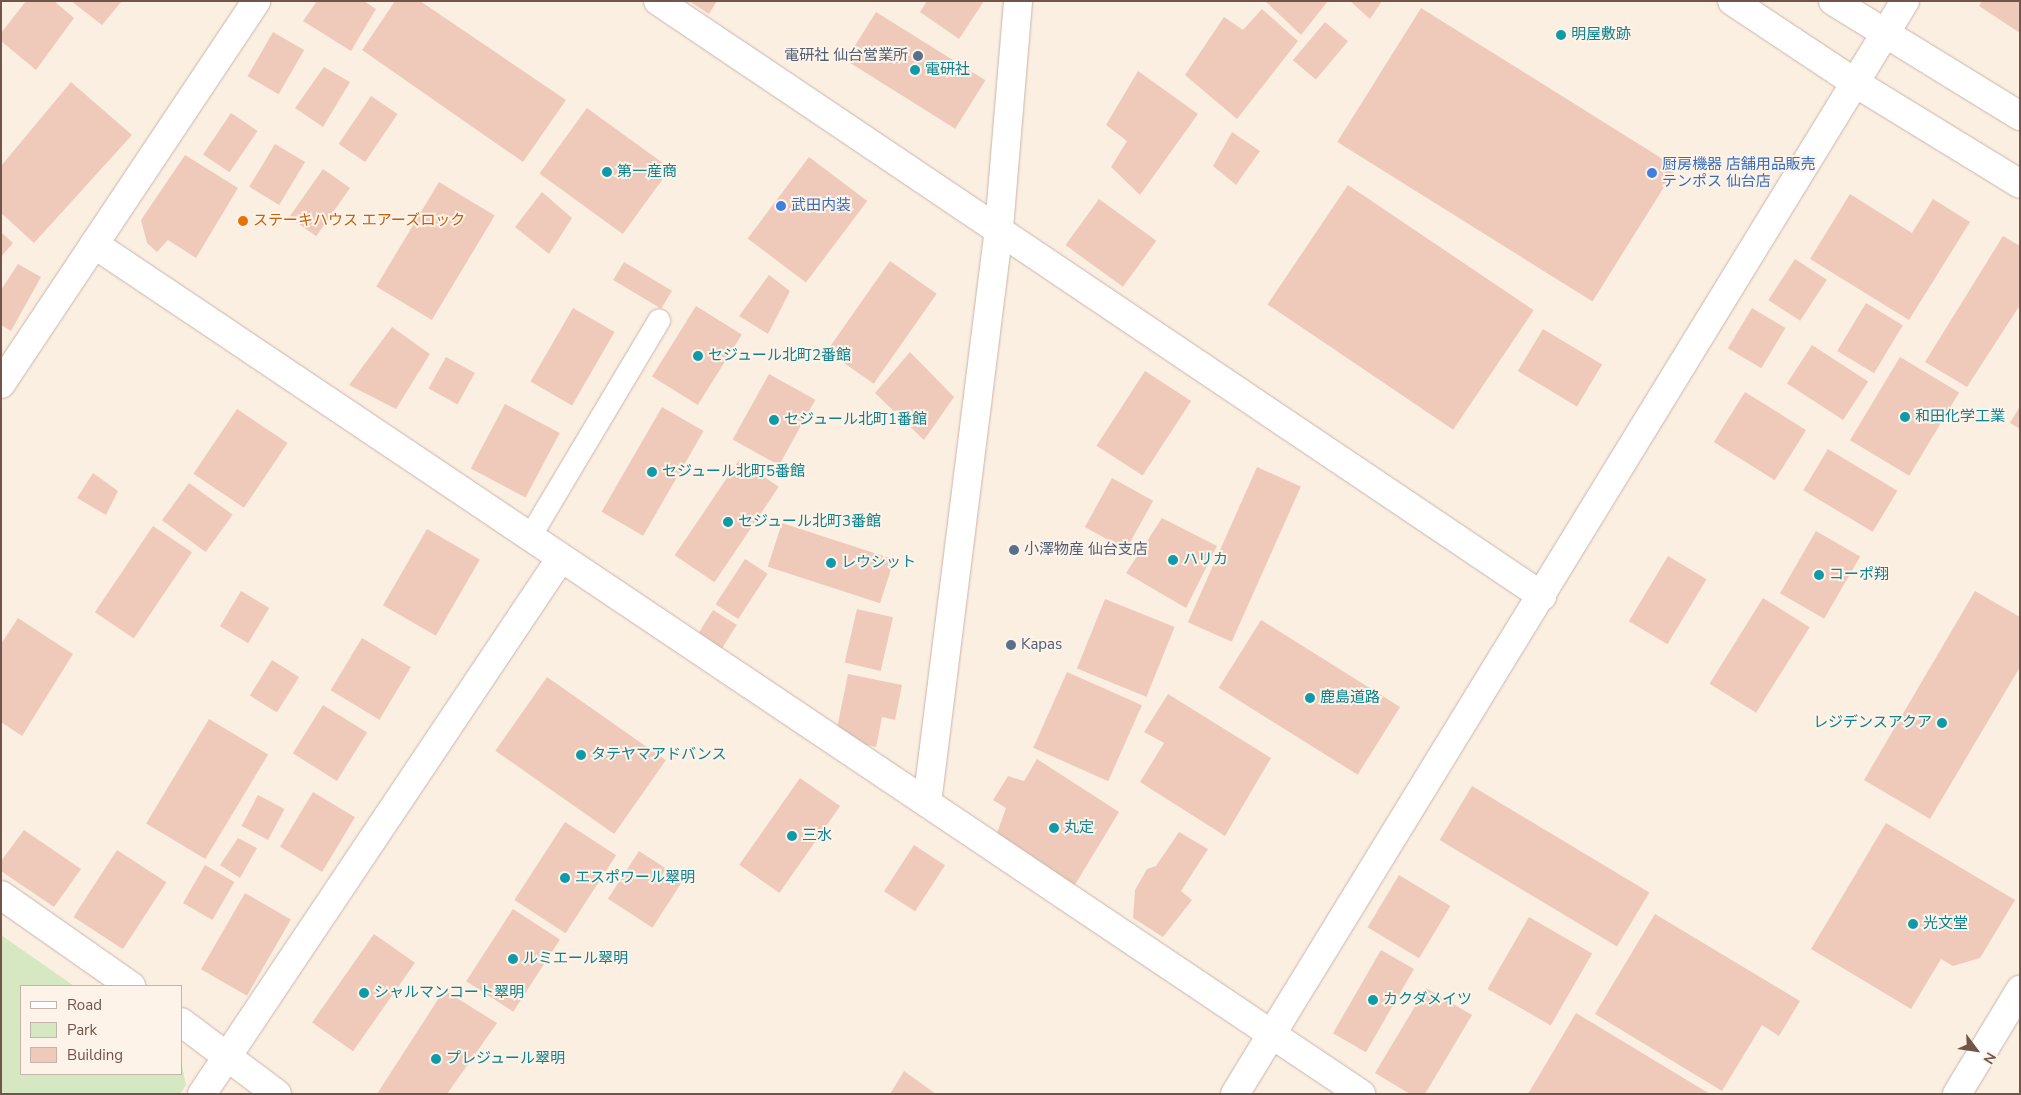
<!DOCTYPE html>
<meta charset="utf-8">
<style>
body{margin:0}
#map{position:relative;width:2021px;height:1095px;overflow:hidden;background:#fbefe2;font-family:"Nunito Sans","Noto Sans JP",sans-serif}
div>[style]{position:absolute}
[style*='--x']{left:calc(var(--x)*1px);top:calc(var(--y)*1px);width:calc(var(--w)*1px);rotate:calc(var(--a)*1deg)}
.green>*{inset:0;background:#d5e8c1}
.building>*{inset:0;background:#efcabb;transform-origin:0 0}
.roads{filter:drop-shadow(0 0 1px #cbb5a9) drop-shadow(0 0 1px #cbb5a9)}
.service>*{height:22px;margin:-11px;padding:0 11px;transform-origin:11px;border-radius:11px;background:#fff}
.minor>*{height:28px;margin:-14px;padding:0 14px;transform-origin:14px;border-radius:14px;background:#fff}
.tertiary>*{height:28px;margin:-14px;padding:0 14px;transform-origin:14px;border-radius:14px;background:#fff}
.dots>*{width:14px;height:14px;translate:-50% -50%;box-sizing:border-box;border:2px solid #fef3e8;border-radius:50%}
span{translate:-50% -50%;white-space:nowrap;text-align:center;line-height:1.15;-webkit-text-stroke:4px #fef3e8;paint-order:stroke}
.culture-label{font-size:15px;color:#0d838f}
.left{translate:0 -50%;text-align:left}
.right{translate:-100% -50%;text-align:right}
.service-label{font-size:15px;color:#4e5e75}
.shop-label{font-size:15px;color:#366cbe}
.food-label{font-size:15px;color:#c56008}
.frame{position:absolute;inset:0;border:2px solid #71544a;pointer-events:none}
.legend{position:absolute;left:20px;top:985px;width:162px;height:90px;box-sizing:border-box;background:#fef3e8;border:1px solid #c6b3a9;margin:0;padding:6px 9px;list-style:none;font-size:15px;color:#71544a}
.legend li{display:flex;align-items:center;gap:10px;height:25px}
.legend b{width:25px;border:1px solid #c6b3a9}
.north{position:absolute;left:1951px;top:1025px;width:50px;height:50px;-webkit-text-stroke:4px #fef3e8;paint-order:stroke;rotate:121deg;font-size:14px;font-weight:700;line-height:20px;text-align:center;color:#71544a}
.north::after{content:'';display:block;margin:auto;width:18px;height:22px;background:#71544a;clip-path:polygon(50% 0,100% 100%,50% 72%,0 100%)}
</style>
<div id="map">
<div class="green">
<i style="clip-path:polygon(1px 935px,74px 986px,21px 986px,21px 1074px,181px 1074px,181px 1061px,186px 1085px,180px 1094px,1px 1094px)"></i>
</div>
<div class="building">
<i style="clip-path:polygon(26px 1px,54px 1px,74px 18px,36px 70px,1px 41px,1px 33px)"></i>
<i style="clip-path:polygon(71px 1px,122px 1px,102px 25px)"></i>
<i style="clip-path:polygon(317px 1px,364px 1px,376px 9px,351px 51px,303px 21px)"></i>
<i style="clip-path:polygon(395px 1px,420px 1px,566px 100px,523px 162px,362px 50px)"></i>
<i style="clip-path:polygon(689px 1px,717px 1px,709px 14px)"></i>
<i style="clip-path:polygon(927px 1px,984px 1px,959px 39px,920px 12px)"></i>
<i style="clip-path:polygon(1265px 1px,1328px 1px,1301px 35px)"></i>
<i style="clip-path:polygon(1350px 1px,1382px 1px,1370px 19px)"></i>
<i style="clip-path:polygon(1982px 1px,2020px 1px,2020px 33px,1979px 6px)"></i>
<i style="left:1421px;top:8px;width:301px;height:158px;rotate:32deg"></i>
<i style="clip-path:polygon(1262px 9px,1298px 41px,1237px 119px,1185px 75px,1224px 17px,1243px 30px)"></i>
<i style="left:876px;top:12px;width:129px;height:57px;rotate:32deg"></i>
<i style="left:1325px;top:22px;width:30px;height:50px;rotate:40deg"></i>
<i style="left:273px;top:32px;width:36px;height:51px;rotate:30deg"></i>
<i style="clip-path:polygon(324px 67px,350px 82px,323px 127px,295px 108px)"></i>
<i style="clip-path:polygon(1138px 71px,1198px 114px,1140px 195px,1111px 167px,1127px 141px,1106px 125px)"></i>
<i style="clip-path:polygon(71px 82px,132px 135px,34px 243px,1px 213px,1px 166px)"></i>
<i style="left:371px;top:96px;width:32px;height:58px;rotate:34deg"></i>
<i style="left:587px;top:108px;width:103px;height:81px;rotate:36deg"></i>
<i style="left:231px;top:113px;width:32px;height:50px;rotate:34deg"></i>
<i style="clip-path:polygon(1232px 132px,1260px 151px,1236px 185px,1213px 166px)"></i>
<i style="left:275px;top:144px;width:35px;height:50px;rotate:31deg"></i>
<i style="clip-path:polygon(185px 155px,238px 188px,196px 258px,168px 240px,157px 252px,147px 243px,141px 220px)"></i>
<i style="left:809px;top:157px;width:73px;height:102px;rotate:37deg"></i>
<i style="left:323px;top:169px;width:33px;height:59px;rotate:35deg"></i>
<i style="left:439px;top:182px;width:65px;height:122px;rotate:31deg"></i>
<i style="left:1348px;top:185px;width:224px;height:144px;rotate:34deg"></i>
<i style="clip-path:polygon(542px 192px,572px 218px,549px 254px,515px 227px)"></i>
<i style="clip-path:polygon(1850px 194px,1912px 233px,1933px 199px,1970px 222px,1909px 320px,1810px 259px)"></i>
<i style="left:1099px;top:199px;width:71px;height:57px;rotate:36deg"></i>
<i style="clip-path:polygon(1px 232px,13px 243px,1px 257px)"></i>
<i style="clip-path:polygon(2003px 236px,2020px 246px,2020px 305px,1967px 387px,1925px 362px)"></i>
<i style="left:1795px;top:259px;width:38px;height:49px;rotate:33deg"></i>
<i style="left:890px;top:261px;width:57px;height:110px;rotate:35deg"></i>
<i style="left:624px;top:262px;width:56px;height:21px;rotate:31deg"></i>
<i style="clip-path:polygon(18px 264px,41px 277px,11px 331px,1px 325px,1px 290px)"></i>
<i style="clip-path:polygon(769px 275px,790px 291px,768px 334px,739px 316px)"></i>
<i style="left:1866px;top:303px;width:43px;height:56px;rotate:31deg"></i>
<i style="left:696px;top:306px;width:54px;height:83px;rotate:32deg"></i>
<i style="left:573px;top:308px;width:48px;height:85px;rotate:30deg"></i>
<i style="left:1752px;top:308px;width:39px;height:47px;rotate:31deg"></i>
<i style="clip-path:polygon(392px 327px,430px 354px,396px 409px,349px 385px)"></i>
<i style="left:1543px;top:329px;width:69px;height:49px;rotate:31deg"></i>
<i style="left:1812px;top:345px;width:67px;height:46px;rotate:33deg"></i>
<i style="clip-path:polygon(910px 352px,954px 397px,924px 440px,875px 393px)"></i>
<i style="left:446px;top:357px;width:33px;height:36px;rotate:29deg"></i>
<i style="left:1900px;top:357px;width:69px;height:97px;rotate:31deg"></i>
<i style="left:1145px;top:371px;width:55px;height:89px;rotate:33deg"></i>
<i style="left:769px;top:374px;width:53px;height:75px;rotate:29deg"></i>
<i style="left:1745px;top:392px;width:72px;height:59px;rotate:32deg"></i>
<i style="left:505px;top:404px;width:62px;height:73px;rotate:28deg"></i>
<i style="clip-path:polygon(2020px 406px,2020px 429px,2010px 423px)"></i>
<i style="left:662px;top:407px;width:48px;height:121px;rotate:30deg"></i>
<i style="left:237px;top:409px;width:61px;height:78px;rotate:34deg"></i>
<i style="left:1828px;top:449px;width:81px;height:48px;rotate:31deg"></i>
<i style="left:739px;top:460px;width:48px;height:115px;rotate:34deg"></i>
<i style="left:1257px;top:467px;width:48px;height:170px;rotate:24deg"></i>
<i style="clip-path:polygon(93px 473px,118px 491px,106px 515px,77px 498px)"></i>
<i style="left:1112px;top:478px;width:47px;height:56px;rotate:29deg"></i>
<i style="left:189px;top:483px;width:54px;height:46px;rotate:36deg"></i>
<i style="clip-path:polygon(1162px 518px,1217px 546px,1186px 608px,1126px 573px)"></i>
<i style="left:782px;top:523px;width:118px;height:46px;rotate:18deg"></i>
<i style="left:153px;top:526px;width:47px;height:104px;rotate:34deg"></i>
<i style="left:427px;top:529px;width:61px;height:88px;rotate:30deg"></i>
<i style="left:1816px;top:531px;width:51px;height:72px;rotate:30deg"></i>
<i style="left:1668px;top:556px;width:45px;height:76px;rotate:31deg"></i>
<i style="left:745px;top:559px;width:27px;height:54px;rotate:33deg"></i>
<i style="left:241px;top:591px;width:33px;height:41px;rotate:31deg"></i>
<i style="clip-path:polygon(1975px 591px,2020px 617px,2020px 667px,1930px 819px,1864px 780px)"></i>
<i style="left:1763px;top:598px;width:55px;height:101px;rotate:32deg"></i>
<i style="left:1105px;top:599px;width:75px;height:75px;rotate:22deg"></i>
<i style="left:857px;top:609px;width:37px;height:55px;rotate:13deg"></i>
<i style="left:713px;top:610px;width:28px;height:31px;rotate:32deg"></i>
<i style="clip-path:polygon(18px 618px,73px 654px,22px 736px,1px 722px,1px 644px)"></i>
<i style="left:1261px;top:620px;width:164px;height:80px;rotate:32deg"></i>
<i style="left:362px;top:638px;width:57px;height:61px;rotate:31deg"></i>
<i style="left:272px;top:660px;width:32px;height:42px;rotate:32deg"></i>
<i style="left:1067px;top:672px;width:82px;height:83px;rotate:24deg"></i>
<i style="clip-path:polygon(848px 674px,902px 685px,895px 720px,882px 717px,876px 747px,835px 738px)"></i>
<i style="left:547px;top:677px;width:145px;height:90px;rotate:35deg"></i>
<i style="clip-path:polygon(1168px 694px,1271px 758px,1225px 836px,1140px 782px,1164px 743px,1144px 732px)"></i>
<i style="left:323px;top:705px;width:52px;height:57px;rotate:32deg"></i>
<i style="left:209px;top:719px;width:69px;height:122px;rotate:31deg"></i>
<i style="clip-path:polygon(1037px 759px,1119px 812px,1073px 888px,996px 836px,1006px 808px,993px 800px,1008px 776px,1024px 781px)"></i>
<i style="left:800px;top:778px;width:49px;height:106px;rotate:35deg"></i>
<i style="left:1472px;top:786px;width:207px;height:63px;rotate:31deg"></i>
<i style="left:313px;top:792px;width:49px;height:64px;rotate:31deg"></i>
<i style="left:258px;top:795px;width:30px;height:35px;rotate:28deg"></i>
<i style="left:565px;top:822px;width:61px;height:93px;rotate:33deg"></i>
<i style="clip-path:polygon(1886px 823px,2015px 900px,1980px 958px,1953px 966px,1941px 959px,1911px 1009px,1811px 949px)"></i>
<i style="clip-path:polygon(24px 830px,81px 869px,54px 907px,1px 871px,1px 861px)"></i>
<i style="clip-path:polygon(1179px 832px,1208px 849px,1181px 891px,1192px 900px,1163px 937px,1133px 918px,1135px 890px,1147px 869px,1156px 866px)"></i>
<i style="clip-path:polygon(238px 838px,257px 848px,240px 878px,220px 865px)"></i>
<i style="left:914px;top:845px;width:37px;height:55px;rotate:33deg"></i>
<i style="left:117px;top:850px;width:59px;height:80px;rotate:33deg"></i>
<i style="left:639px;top:851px;width:53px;height:57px;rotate:33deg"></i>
<i style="left:205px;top:865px;width:34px;height:44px;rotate:30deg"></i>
<i style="left:1399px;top:875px;width:60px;height:61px;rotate:31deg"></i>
<i style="left:245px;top:893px;width:53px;height:88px;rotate:30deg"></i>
<i style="left:513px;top:909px;width:56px;height:86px;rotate:33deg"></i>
<i style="clip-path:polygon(1655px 914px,1800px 1001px,1779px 1036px,1762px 1025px,1722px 1091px,1595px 1014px)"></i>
<i style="left:1529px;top:917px;width:73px;height:83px;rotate:30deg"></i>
<i style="left:374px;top:934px;width:50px;height:108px;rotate:35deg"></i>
<i style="left:1381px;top:950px;width:38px;height:96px;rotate:30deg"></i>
<i style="clip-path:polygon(1426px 988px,1472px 1015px,1425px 1094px,1410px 1094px,1375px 1073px)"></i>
<i style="clip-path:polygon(444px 990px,497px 1023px,447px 1094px,377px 1094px)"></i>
<i style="clip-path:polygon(1576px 1013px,1710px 1094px,1528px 1094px)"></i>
<i style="clip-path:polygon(904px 1071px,936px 1094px,890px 1094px)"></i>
</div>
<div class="roads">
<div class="service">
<i style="--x:530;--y:537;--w:252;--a:-59.2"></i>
</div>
<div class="minor">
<i style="--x:658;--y:1;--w:1066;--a:33.94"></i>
<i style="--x:94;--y:244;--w:1526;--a:33.86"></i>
<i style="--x:1;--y:384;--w:460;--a:-56.3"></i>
<i style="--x:927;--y:803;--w:579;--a:-82.86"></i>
<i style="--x:999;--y:228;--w:228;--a:-85.2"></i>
<i style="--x:1;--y:895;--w:159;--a:35"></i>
<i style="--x:181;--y:1022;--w:120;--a:36.9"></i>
<i style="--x:202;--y:1094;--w:645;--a:-56.19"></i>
<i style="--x:1235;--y:1094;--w:1282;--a:-58.49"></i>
</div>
<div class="tertiary">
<i style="--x:1732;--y:1;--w:150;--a:33.6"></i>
<i style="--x:1857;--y:84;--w:191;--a:31.5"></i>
<i style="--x:1833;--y:1;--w:220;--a:31.6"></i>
<i style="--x:1957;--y:1094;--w:122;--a:-58.8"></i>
</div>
</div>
<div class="dots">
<i style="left:1561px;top:35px;background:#0f9aa8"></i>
<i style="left:918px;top:56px;background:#5c6f8a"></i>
<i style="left:915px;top:70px;background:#0f9aa8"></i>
<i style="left:607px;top:172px;background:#0f9aa8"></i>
<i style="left:1652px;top:173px;background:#3f7fe0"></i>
<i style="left:781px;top:206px;background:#3f7fe0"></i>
<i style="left:243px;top:221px;background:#e8710a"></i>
<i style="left:698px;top:356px;background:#0f9aa8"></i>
<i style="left:1905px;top:417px;background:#0f9aa8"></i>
<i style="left:774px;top:420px;background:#0f9aa8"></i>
<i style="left:652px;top:472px;background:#0f9aa8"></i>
<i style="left:728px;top:522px;background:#0f9aa8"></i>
<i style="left:1014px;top:550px;background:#5c6f8a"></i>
<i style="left:1173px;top:560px;background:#0f9aa8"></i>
<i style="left:831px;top:563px;background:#0f9aa8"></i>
<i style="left:1819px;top:575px;background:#0f9aa8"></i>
<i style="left:1011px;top:645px;background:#5c6f8a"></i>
<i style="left:1310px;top:698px;background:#0f9aa8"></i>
<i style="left:1942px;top:723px;background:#0f9aa8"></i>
<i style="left:581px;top:755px;background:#0f9aa8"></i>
<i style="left:1054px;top:828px;background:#0f9aa8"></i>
<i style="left:792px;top:836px;background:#0f9aa8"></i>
<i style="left:565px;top:878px;background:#0f9aa8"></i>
<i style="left:1913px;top:924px;background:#0f9aa8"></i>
<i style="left:513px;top:959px;background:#0f9aa8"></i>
<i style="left:364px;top:993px;background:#0f9aa8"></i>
<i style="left:1373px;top:1000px;background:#0f9aa8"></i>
<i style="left:436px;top:1059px;background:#0f9aa8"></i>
</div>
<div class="culture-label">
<span class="left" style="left:1571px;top:35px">明屋敷跡</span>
<span class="left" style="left:925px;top:70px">電研社</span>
<span class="left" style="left:617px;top:172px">第一産商</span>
<span class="left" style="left:708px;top:356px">セジュール北町2番館</span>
<span class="left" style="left:1915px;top:417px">和田化学工業</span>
<span class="left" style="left:784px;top:420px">セジュール北町1番館</span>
<span class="left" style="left:662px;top:472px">セジュール北町5番館</span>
<span class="left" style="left:738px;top:522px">セジュール北町3番館</span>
<span class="left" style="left:1183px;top:560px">ハリカ</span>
<span class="left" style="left:841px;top:563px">レウシット</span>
<span class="left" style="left:1829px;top:575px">コーポ翔</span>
<span class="left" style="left:1320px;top:698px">鹿島道路</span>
<span class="right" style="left:1932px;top:723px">レジデンスアクア</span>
<span class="left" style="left:591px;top:755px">タテヤマアドバンス</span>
<span class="left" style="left:1064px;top:828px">丸定</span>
<span class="left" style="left:802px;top:836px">三水</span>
<span class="left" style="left:575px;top:878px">エスポワール翠明</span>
<span class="left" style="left:1923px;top:924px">光文堂</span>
<span class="left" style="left:523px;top:959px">ルミエール翠明</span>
<span class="left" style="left:374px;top:993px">シャルマンコート翠明</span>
<span class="left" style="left:1383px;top:1000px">カクダメイツ</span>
<span class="left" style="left:446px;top:1059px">プレジュール翠明</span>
</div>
<div class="service-label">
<span class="right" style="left:908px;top:56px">電研社 仙台営業所</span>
<span class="left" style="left:1024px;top:550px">小澤物産 仙台支店</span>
<span class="left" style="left:1021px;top:645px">Kapas</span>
</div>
<div class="shop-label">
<span class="left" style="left:1662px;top:173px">厨房機器 店舗用品販売<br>テンポス 仙台店</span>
<span class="left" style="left:791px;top:206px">武田内装</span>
</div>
<div class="food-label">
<span class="left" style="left:253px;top:221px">ステーキハウス エアーズロック</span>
</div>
<div class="frame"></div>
<ul class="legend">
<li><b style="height:6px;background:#fff"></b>Road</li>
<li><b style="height:14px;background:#d5e8c1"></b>Park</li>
<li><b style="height:14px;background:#efcabb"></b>Building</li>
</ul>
<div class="north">N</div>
</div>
